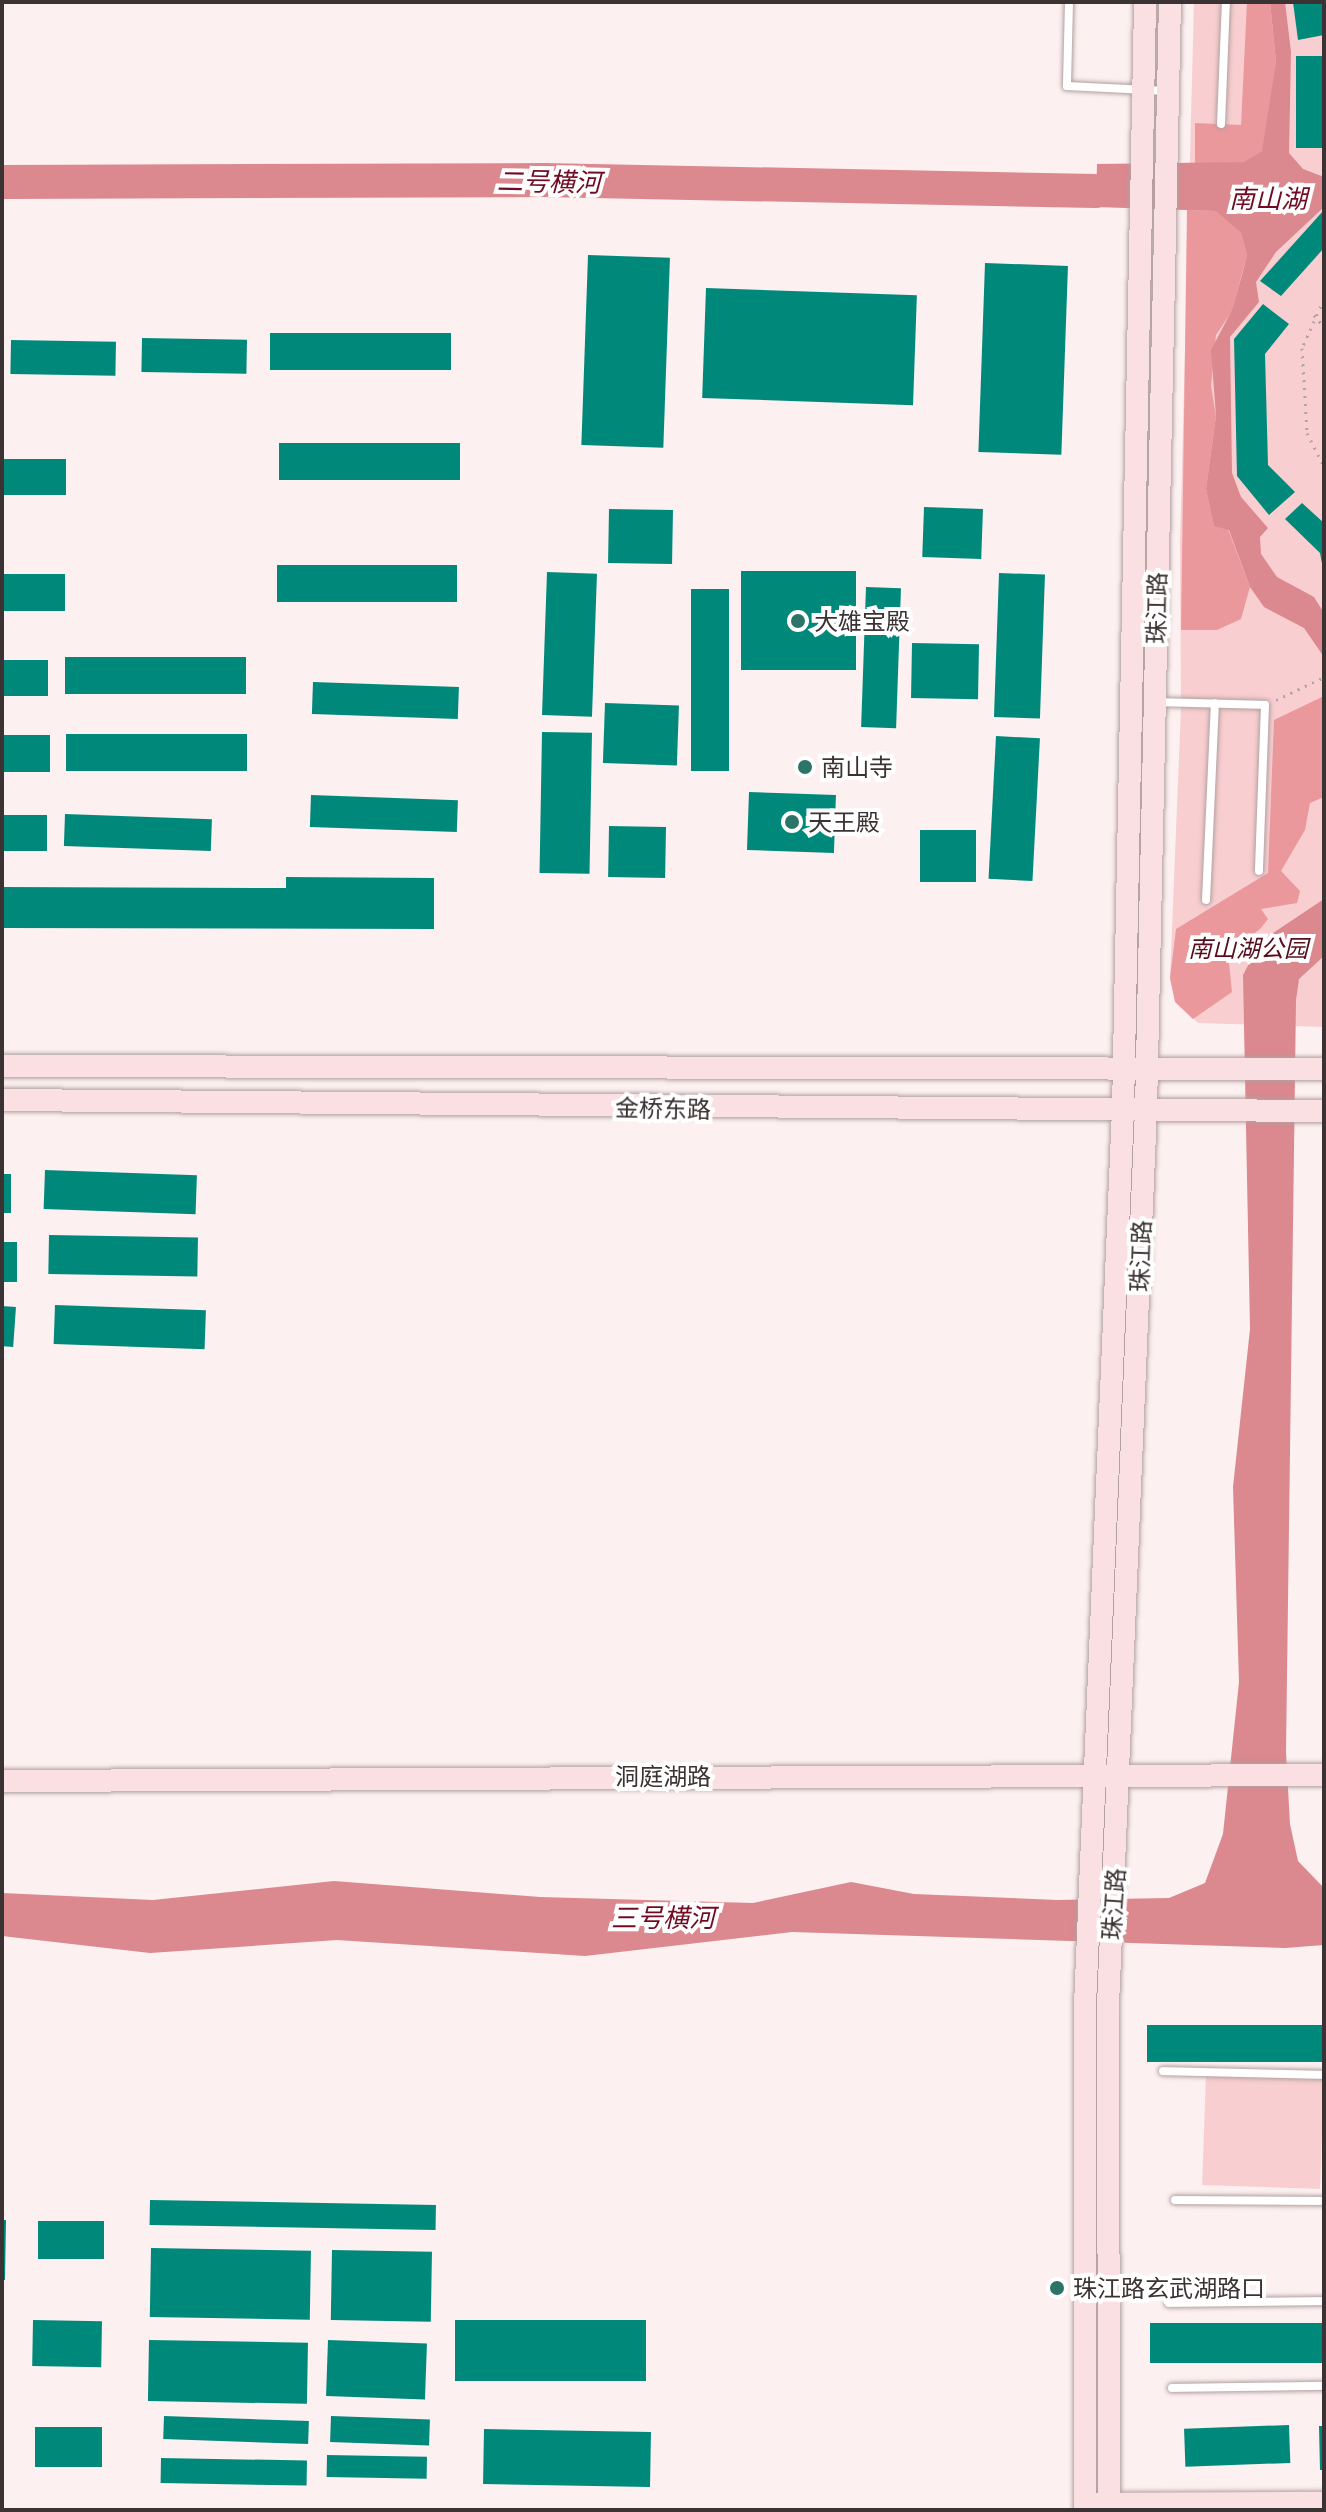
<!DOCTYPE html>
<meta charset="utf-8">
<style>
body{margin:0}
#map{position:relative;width:1326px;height:2512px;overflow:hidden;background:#fcf0f0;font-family:"Playfair Display","Noto Sans SC",serif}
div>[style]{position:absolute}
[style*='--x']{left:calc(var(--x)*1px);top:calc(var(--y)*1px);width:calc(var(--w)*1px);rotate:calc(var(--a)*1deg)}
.green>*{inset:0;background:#f8ced0;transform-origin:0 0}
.forest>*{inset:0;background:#eb989d}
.water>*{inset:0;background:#db888e}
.river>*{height:34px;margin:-17px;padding:0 17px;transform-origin:17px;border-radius:17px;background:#db888e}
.building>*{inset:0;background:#00897b;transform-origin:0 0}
.path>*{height:3px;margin-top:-1.5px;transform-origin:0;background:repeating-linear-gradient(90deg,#b0a5a5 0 2px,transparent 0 8px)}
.roads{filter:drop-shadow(0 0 2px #b3a0a0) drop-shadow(0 0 2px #b3a0a0)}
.lane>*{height:8px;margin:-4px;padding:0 4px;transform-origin:4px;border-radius:4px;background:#fff}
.secondary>*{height:22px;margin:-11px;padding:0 11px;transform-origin:11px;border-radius:11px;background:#fae0e2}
.dots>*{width:22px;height:22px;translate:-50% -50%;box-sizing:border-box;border:4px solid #fff;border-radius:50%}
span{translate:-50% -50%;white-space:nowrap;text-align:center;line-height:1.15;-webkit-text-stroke:8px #fff;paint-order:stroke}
.street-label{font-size:24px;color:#3b3333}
.poi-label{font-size:24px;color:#3b3333}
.left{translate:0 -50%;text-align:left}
.park-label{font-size:24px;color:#570d1c;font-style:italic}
.water-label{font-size:26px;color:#700b23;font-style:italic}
.frame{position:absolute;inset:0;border:4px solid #3b3333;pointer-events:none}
</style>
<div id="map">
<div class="green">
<i style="clip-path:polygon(1194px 2px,1324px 2px,1324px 1027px,1198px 1023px,1176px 1002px,1170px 978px,1181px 708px,1180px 544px)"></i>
<i style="left:1206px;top:2074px;width:118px;height:111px;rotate:2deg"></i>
</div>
<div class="forest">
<i style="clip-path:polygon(1247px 2px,1270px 2px,1276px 62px,1269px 131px,1262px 151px,1245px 162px,1195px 164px,1195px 123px,1241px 125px)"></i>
<i style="clip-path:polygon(1187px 210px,1217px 211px,1241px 233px,1247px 255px,1232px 311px,1216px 335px,1211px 386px,1216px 416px,1206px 489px,1214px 525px,1228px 529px,1250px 587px,1241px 619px,1217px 630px,1181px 630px)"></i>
<i style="clip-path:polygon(1324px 696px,1324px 797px,1310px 803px,1305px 830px,1281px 871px,1300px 891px,1297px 903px,1261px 909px,1268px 919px,1260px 929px,1228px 954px,1232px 992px,1193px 1019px,1175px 1002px,1170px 978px,1176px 929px,1268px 873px,1274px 720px)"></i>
</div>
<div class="water">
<i style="clip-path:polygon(1270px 2px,1285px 2px,1291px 52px,1289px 153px,1303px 169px,1324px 177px,1324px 207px,1276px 252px,1256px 282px,1259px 302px,1230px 337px,1232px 473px,1241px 497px,1268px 528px,1260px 537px,1261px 554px,1277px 577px,1314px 597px,1324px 613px,1324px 657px,1304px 628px,1264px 607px,1250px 587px,1229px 530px,1214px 526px,1206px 489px,1216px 416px,1211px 350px,1232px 310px,1242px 275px,1247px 255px,1241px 233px,1216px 211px,1096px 207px,1097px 164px,1244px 162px,1262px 151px,1276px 62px)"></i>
<i style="clip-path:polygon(1324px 899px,1324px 956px,1299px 979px,1296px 1000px,1286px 1752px,1290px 1824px,1298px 1861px,1324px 1888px,1324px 1945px,1285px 1948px,792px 1932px,585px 1956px,337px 1940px,150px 1953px,2px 1936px,2px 1893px,153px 1900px,334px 1881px,540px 1897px,753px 1903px,851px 1882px,914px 1894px,1057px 1900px,1169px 1898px,1205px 1883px,1223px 1834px,1239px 1682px,1233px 1487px,1250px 1329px,1243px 975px,1261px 941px)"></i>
</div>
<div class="river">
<i style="--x:2;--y:182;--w:541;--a:-0.21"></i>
<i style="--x:543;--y:180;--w:553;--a:1.14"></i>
</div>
<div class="building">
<i style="clip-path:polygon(1293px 2px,1324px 2px,1324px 35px,1298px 40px)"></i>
<i style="left:1296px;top:56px;width:28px;height:92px"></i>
<i style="clip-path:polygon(1324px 210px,1324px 248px,1281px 296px,1260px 281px)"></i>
<i style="left:588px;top:255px;width:82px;height:190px;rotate:2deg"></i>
<i style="left:985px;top:263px;width:83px;height:189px;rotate:2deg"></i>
<i style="left:706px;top:288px;width:211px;height:110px;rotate:2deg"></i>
<i style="clip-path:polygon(1263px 304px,1289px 324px,1265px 354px,1268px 465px,1295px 492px,1269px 515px,1237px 476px,1234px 339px)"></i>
<i style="left:270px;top:333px;width:181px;height:37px"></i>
<i style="left:142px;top:338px;width:105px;height:34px;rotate:1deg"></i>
<i style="left:11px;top:340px;width:105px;height:34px;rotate:1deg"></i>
<i style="left:460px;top:443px;width:37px;height:181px;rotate:90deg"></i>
<i style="left:2px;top:459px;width:64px;height:36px"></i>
<i style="clip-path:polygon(1302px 503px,1324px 523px,1324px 574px,1320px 553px,1285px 519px)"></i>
<i style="left:924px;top:507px;width:59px;height:50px;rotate:2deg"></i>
<i style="left:609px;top:509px;width:64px;height:54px;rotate:1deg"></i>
<i style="left:277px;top:565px;width:180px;height:37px"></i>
<i style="left:741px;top:571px;width:115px;height:99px"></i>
<i style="left:547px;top:572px;width:50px;height:143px;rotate:2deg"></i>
<i style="left:999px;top:573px;width:46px;height:144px;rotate:2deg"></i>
<i style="left:2px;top:574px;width:63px;height:37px"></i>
<i style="left:866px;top:587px;width:35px;height:140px;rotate:2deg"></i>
<i style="left:691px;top:589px;width:38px;height:182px"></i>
<i style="left:912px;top:643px;width:67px;height:55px;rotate:1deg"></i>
<i style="left:65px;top:657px;width:181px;height:37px"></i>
<i style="left:2px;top:660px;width:46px;height:36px"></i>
<i style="left:313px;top:682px;width:146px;height:32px;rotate:2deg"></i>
<i style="left:605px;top:703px;width:74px;height:60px;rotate:2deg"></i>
<i style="left:542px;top:732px;width:50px;height:141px;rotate:1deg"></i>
<i style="left:66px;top:734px;width:181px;height:37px"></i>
<i style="left:2px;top:735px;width:48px;height:37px"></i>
<i style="left:996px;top:736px;width:44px;height:143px;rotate:3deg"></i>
<i style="left:749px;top:792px;width:87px;height:58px;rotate:2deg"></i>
<i style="left:311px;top:795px;width:147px;height:32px;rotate:2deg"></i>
<i style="left:65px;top:814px;width:147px;height:32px;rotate:2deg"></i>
<i style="left:2px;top:815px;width:45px;height:36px"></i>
<i style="left:609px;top:826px;width:57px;height:51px;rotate:1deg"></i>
<i style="left:920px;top:830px;width:56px;height:52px"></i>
<i style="clip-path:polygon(286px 877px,434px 878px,434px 929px,2px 928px,2px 887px,286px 888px)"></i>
<i style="left:45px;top:1170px;width:152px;height:39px;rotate:2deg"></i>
<i style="left:2px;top:1174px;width:9px;height:39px"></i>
<i style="left:49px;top:1235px;width:149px;height:39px;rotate:1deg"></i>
<i style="left:2px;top:1242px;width:15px;height:40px"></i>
<i style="left:55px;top:1305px;width:151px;height:39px;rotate:2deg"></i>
<i style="left:2px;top:1306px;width:14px;height:40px;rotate:4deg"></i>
<i style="left:1324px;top:2025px;width:37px;height:177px;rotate:90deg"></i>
<i style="left:150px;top:2200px;width:286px;height:25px;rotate:1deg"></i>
<i style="clip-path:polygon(2px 2220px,6px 2220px,5px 2280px,2px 2280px)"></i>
<i style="left:38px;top:2221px;width:66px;height:38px"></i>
<i style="left:151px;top:2248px;width:160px;height:69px;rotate:1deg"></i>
<i style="left:332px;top:2250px;width:100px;height:70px;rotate:1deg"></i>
<i style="left:33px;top:2320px;width:69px;height:46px;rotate:1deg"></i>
<i style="left:455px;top:2320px;width:191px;height:61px"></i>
<i style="left:1324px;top:2323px;width:40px;height:174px;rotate:90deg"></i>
<i style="left:149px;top:2340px;width:159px;height:61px;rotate:1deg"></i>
<i style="left:328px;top:2340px;width:99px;height:56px;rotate:2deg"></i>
<i style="left:164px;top:2416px;width:145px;height:23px;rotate:2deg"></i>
<i style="left:331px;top:2416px;width:99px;height:26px;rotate:2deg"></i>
<i style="left:1289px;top:2425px;width:38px;height:105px;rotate:88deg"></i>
<i style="clip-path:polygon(1319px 2426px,1324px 2426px,1324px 2470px,1320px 2470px)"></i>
<i style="left:35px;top:2427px;width:67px;height:40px"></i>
<i style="left:484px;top:2429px;width:167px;height:55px;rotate:1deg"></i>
<i style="left:327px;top:2455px;width:100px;height:22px;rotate:1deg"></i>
<i style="left:161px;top:2458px;width:146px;height:25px;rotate:1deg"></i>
</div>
<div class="path">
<i style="--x:1324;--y:299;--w:54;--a:114.2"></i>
<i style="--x:1302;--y:348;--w:85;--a:86.6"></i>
<i style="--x:1307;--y:433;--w:37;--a:63"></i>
<i style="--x:1314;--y:315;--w:16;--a:50"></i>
<i style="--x:1276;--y:700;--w:53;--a:-25.6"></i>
</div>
<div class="roads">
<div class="lane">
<i style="--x:1069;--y:2;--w:84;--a:91.4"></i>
<i style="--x:1067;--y:86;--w:100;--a:2.9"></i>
<i style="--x:1221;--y:124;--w:122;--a:-87.7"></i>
<i style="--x:1158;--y:702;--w:107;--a:1.6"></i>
<i style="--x:1265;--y:705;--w:166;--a:92.1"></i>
<i style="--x:1206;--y:900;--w:197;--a:-87.4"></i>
<i style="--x:1163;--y:2071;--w:161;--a:1.4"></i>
<i style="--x:1175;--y:2200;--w:149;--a:0.4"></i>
<i style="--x:1169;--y:2303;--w:155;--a:-0.7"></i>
<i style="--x:1172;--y:2388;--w:152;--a:-0.8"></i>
</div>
<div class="secondary">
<i style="--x:2;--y:1066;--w:1322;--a:0.13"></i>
<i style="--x:2;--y:1100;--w:1322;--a:0.48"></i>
<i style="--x:2;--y:1781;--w:1322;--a:-0.26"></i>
<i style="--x:1097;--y:2504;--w:227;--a:-0.3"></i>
<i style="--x:1085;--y:2510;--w:505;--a:-90"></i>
<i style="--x:1085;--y:2005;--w:896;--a:-87.57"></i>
<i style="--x:1123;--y:1110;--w:1108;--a:-88.86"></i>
<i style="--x:1109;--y:2510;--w:505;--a:-90.11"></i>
<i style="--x:1108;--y:2005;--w:896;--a:-87.57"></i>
<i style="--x:1146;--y:1110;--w:1108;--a:-88.76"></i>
</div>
</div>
<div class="dots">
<i style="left:798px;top:621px;background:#2c7368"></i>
<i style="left:805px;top:767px;background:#2c7368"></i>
<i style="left:792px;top:822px;background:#2c7368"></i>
<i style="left:1057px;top:2288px;background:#2c7368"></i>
</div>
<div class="street-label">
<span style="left:1156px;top:608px;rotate:-89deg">珠江路</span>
<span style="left:663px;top:1108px;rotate:1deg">金桥东路</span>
<span style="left:1140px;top:1256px;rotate:-88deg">珠江路</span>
<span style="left:663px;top:1776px">洞庭湖路</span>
<span style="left:1113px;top:1904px;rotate:-86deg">珠江路</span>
</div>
<div class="poi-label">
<span class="left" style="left:814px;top:621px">大雄宝殿</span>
<span class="left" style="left:821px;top:767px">南山寺</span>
<span class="left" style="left:808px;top:822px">天王殿</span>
<span class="left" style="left:1073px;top:2288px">珠江路玄武湖路口</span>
</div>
<div class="park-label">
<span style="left:1248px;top:948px">南山湖公园</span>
</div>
<div class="water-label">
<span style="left:549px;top:181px;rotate:1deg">二号横河</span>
<span style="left:1268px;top:198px">南山湖</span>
<span style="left:663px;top:1917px">三号横河</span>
</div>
<div class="frame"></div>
</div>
